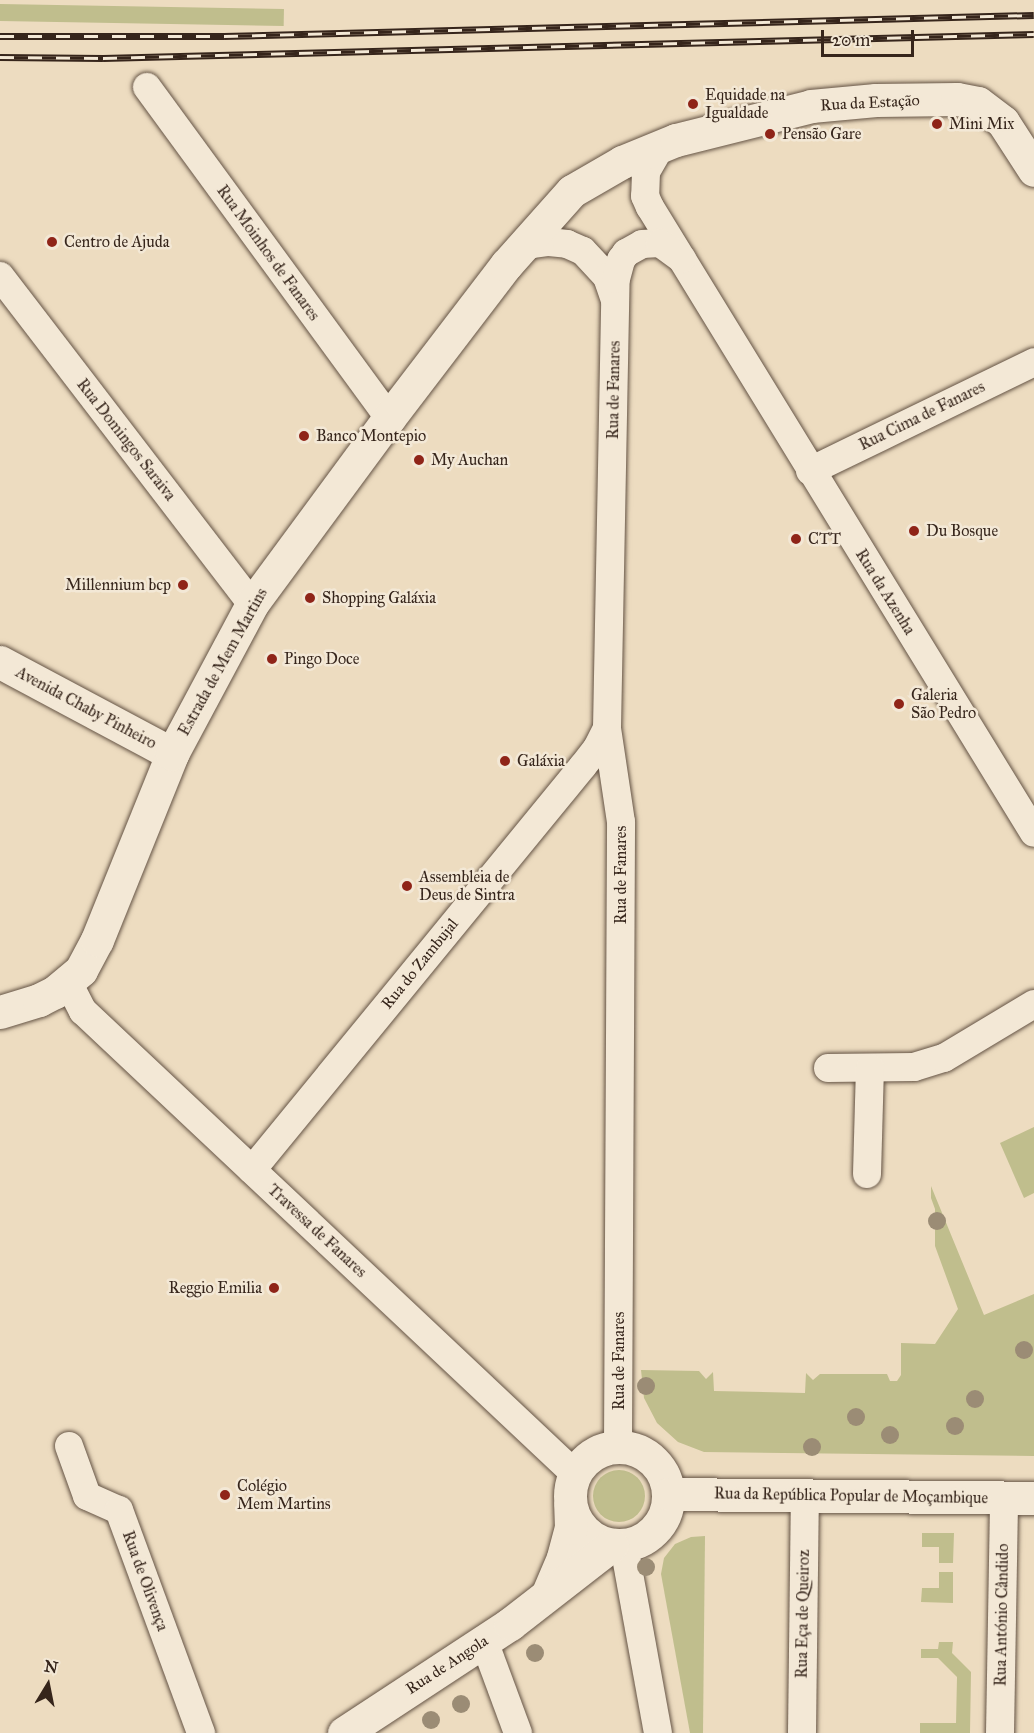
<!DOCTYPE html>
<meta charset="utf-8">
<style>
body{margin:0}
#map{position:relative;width:1034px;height:1733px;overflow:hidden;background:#eddcc0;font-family:"IM FELL Great Primer",serif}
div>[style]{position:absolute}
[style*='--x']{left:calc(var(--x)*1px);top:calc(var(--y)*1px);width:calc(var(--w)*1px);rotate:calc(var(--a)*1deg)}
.green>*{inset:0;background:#c0be8d;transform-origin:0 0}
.round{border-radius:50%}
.roads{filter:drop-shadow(0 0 2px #645344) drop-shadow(0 0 2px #645344)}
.street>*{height:28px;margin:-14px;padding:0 14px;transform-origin:14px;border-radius:14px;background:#f3e8d6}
.secondary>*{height:33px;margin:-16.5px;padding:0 16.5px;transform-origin:16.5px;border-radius:16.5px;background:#f3e8d6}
.secondary>.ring{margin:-16.5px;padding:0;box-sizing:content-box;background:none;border:33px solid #f3e8d6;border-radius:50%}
.rail>*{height:7px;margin-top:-3.5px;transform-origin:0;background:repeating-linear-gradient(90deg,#f3e8d6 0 14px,#36251b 0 28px);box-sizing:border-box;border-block:2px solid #36251b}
.trees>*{width:18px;height:18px;margin:-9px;border-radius:50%;background:#9b8c75}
.dots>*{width:16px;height:16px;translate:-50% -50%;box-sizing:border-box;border:3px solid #f3e8d6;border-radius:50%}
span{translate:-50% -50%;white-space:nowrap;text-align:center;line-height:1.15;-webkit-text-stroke:5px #f3e8d6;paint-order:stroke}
.poi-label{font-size:16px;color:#36251b}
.left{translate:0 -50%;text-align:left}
.right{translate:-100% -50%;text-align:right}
.street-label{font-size:16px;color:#36251b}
.north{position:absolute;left:18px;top:1655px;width:60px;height:60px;-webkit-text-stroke:4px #f3e8d6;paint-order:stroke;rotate:10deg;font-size:16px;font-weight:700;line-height:24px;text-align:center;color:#36251b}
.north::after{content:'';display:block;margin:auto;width:21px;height:27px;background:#36251b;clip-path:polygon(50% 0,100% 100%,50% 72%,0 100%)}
.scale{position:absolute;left:821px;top:30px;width:93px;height:27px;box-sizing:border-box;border:3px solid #36251b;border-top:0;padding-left:8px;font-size:18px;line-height:21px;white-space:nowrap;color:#36251b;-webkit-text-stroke:4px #f3e8d6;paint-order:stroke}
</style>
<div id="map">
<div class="green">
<i style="left:0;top:4px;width:284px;height:17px;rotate:1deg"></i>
<i style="clip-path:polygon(1034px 1127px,1034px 1193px,1024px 1198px,1000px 1143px)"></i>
<i style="clip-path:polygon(931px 1186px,984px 1315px,1034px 1294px,1034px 1456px,704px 1452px,678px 1442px,657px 1423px,644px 1398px,641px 1370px,699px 1371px,706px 1379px,713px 1372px,714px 1391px,805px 1393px,806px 1373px,813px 1380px,820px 1374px,887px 1374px,890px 1381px,897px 1381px,901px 1375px,901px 1343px,935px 1344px,958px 1309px,935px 1246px,935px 1209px,931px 1198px)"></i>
<i class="round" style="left:593px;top:1470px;width:52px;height:52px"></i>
<i style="clip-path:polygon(922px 1533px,954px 1533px,953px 1563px,939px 1563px,939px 1547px,922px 1547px)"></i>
<i style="clip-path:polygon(705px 1536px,703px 1733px,690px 1733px,661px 1574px,664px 1558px,675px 1544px,691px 1537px)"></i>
<i style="clip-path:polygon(939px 1572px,953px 1572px,953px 1603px,921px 1602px,922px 1588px,939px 1588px)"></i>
<i style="clip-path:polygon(939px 1642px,953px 1642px,952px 1653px,971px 1672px,970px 1733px,920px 1733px,920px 1723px,956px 1723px,957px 1677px,938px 1658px,921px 1658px,921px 1649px,938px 1649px)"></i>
</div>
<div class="roads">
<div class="street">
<i style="--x:147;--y:87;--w:410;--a:53.8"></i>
<i style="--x:672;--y:142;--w:17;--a:147"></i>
<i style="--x:658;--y:151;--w:24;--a:120"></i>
<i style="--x:646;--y:172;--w:24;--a:92"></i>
<i style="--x:645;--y:196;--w:12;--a:66"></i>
<i style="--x:650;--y:207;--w:734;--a:58.47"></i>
<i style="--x:516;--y:252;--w:18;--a:-27"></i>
<i style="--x:532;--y:244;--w:17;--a:-7"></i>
<i style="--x:549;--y:242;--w:18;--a:6"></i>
<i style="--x:567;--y:244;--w:17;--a:24"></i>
<i style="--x:583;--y:251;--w:35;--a:47"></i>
<i style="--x:607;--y:277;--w:24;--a:71"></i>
<i style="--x:0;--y:276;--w:414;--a:52.5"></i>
<i style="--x:810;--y:471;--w:249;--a:-25.9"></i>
<i style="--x:68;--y:982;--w:33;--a:63"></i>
<i style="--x:83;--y:1011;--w:676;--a:43.26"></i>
<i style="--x:828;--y:1068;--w:86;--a:-0.7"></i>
<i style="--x:914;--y:1067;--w:31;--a:-17"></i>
<i style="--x:944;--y:1058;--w:105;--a:-31"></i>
<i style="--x:252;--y:1170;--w:522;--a:-50.67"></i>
<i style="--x:583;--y:766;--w:23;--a:-52"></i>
<i style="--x:597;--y:748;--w:22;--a:-63"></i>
<i style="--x:867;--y:1174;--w:106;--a:-88.4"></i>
<i style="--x:69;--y:1446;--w:53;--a:70.2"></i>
<i style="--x:87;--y:1496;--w:35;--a:24"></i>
<i style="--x:119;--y:1510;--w:238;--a:69.8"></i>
<i style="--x:618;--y:1446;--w:624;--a:-89.72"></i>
<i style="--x:621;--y:822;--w:95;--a:-98.5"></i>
<i style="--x:607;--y:728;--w:449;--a:-88.9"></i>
<i style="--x:616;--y:279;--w:20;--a:-75"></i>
<i style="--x:621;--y:260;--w:9;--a:-54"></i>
<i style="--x:626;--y:253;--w:18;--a:-29"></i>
<i style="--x:642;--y:244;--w:18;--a:-3"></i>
<i style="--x:660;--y:243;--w:27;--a:36"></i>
<i style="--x:624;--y:1546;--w:190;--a:79.7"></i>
<i style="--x:484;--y:1641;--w:98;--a:69.7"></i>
<i style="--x:802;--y:1733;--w:237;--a:-89.3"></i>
<i style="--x:1000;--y:1733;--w:235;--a:-89"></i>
</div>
<div class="secondary">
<i style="--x:0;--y:662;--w:195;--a:28.1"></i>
<i style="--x:0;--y:1012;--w:41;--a:-17.1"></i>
<i style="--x:39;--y:1000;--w:18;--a:-27"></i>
<i style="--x:55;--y:992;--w:34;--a:-40"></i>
<i style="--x:81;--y:970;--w:34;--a:-62"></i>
<i style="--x:97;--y:940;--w:201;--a:-68"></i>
<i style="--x:172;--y:754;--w:170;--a:-61.9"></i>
<i style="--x:252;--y:604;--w:231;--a:-53.6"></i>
<i style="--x:389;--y:418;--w:193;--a:-52.6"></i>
<i style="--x:506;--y:265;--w:99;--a:-48.3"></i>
<i style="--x:572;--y:191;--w:58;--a:-30.1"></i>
<i style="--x:622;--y:162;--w:58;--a:-22.2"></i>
<i style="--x:676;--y:140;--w:139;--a:-14.1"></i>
<i style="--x:811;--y:106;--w:65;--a:-5.3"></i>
<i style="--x:876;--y:100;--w:81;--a:-0.7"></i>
<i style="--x:957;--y:99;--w:21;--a:11"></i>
<i style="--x:978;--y:103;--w:31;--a:37"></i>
<i style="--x:1003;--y:122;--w:57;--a:57.1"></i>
<i class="ring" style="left:570px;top:1447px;width:65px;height:65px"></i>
<i style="--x:669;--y:1494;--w:365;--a:0.6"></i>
<i style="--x:548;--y:1593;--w:39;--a:-67"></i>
<i style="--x:563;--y:1557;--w:30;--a:-75"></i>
<i style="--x:571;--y:1528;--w:23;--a:-92"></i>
<i style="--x:344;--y:1733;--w:199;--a:-33.3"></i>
<i style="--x:510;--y:1624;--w:129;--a:-37.8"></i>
</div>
</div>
<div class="rail">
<i style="--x:0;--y:36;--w:224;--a:0"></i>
<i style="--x:224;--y:36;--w:810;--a:-1.49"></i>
<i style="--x:0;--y:57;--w:103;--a:0.6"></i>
<i style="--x:103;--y:58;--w:931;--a:-1.48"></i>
</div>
<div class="trees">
<i style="left:937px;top:1221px"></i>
<i style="left:1024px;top:1350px"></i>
<i style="left:646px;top:1386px"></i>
<i style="left:975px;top:1399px"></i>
<i style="left:856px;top:1417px"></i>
<i style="left:955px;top:1426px"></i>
<i style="left:890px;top:1435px"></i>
<i style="left:812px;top:1447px"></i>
<i style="left:646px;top:1567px"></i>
<i style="left:535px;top:1653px"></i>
<i style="left:461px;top:1704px"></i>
<i style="left:431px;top:1720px"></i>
</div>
<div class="dots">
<i style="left:693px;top:104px;background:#8f2418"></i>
<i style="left:937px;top:124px;background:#8f2418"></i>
<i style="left:770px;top:134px;background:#8f2418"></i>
<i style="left:52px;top:242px;background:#8f2418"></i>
<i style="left:304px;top:436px;background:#8f2418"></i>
<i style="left:419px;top:460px;background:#8f2418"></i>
<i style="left:914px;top:531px;background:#8f2418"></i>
<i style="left:796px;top:539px;background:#8f2418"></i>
<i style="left:183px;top:585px;background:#8f2418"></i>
<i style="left:310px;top:598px;background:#8f2418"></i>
<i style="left:272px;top:659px;background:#8f2418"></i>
<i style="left:899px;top:704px;background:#8f2418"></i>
<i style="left:505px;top:761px;background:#8f2418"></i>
<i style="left:407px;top:886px;background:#8f2418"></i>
<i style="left:274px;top:1288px;background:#8f2418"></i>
<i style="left:225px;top:1495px;background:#8f2418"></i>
</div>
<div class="poi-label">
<span class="left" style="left:705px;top:104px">Equidade na<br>Igualdade</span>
<span class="left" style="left:949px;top:124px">Mini Mix</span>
<span class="left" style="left:782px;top:134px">Pensão Gare</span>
<span class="left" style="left:64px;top:242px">Centro de Ajuda</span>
<span class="left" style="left:316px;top:436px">Banco Montepio</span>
<span class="left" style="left:431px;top:460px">My Auchan</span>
<span class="left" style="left:926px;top:531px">Du Bosque</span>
<span class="left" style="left:808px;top:539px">CTT</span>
<span class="right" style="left:171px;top:585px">Millennium bcp</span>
<span class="left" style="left:322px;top:598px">Shopping Galáxia</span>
<span class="left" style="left:284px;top:659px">Pingo Doce</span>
<span class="left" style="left:911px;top:704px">Galeria<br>São Pedro</span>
<span class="left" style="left:517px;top:761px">Galáxia</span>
<span class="left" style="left:419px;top:886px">Assembleia de<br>Deus de Sintra</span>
<span class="right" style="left:262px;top:1288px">Reggio Emilia</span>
<span class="left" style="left:237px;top:1495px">Colégio<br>Mem Martins</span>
</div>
<div class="street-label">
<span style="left:870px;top:103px;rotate:-3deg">Rua da Estação</span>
<span style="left:268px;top:253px;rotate:54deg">Rua Moinhos de Fanares</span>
<span style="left:614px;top:390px;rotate:-89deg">Rua de Fanares</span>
<span style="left:922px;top:416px;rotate:-26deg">Rua Cima de Fanares</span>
<span style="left:126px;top:440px;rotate:52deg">Rua Domingos Saraiva</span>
<span style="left:885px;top:592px;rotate:58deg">Rua da Azenha</span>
<span style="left:223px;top:662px;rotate:-61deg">Estrada de Mem Martins</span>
<span style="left:86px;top:708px;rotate:28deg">Avenida Chaby Pinheiro</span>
<span style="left:621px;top:875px;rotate:-90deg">Rua de Fanares</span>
<span style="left:420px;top:964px;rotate:-51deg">Rua do Zambujal</span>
<span style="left:317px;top:1231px;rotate:43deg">Travessa de Fanares</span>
<span style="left:619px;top:1361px;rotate:-90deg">Rua de Fanares</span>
<span style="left:851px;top:1496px;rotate:1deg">Rua da República Popular de Moçambique</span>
<span style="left:145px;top:1581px;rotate:70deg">Rua de Olivença</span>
<span style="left:803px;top:1614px;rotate:-89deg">Rua Eça de Queiroz</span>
<span style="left:1002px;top:1615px;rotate:-89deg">Rua António Cândido</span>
<span style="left:447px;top:1665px;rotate:-33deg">Rua de Angola</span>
</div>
<div class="north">N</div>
<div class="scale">20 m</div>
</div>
